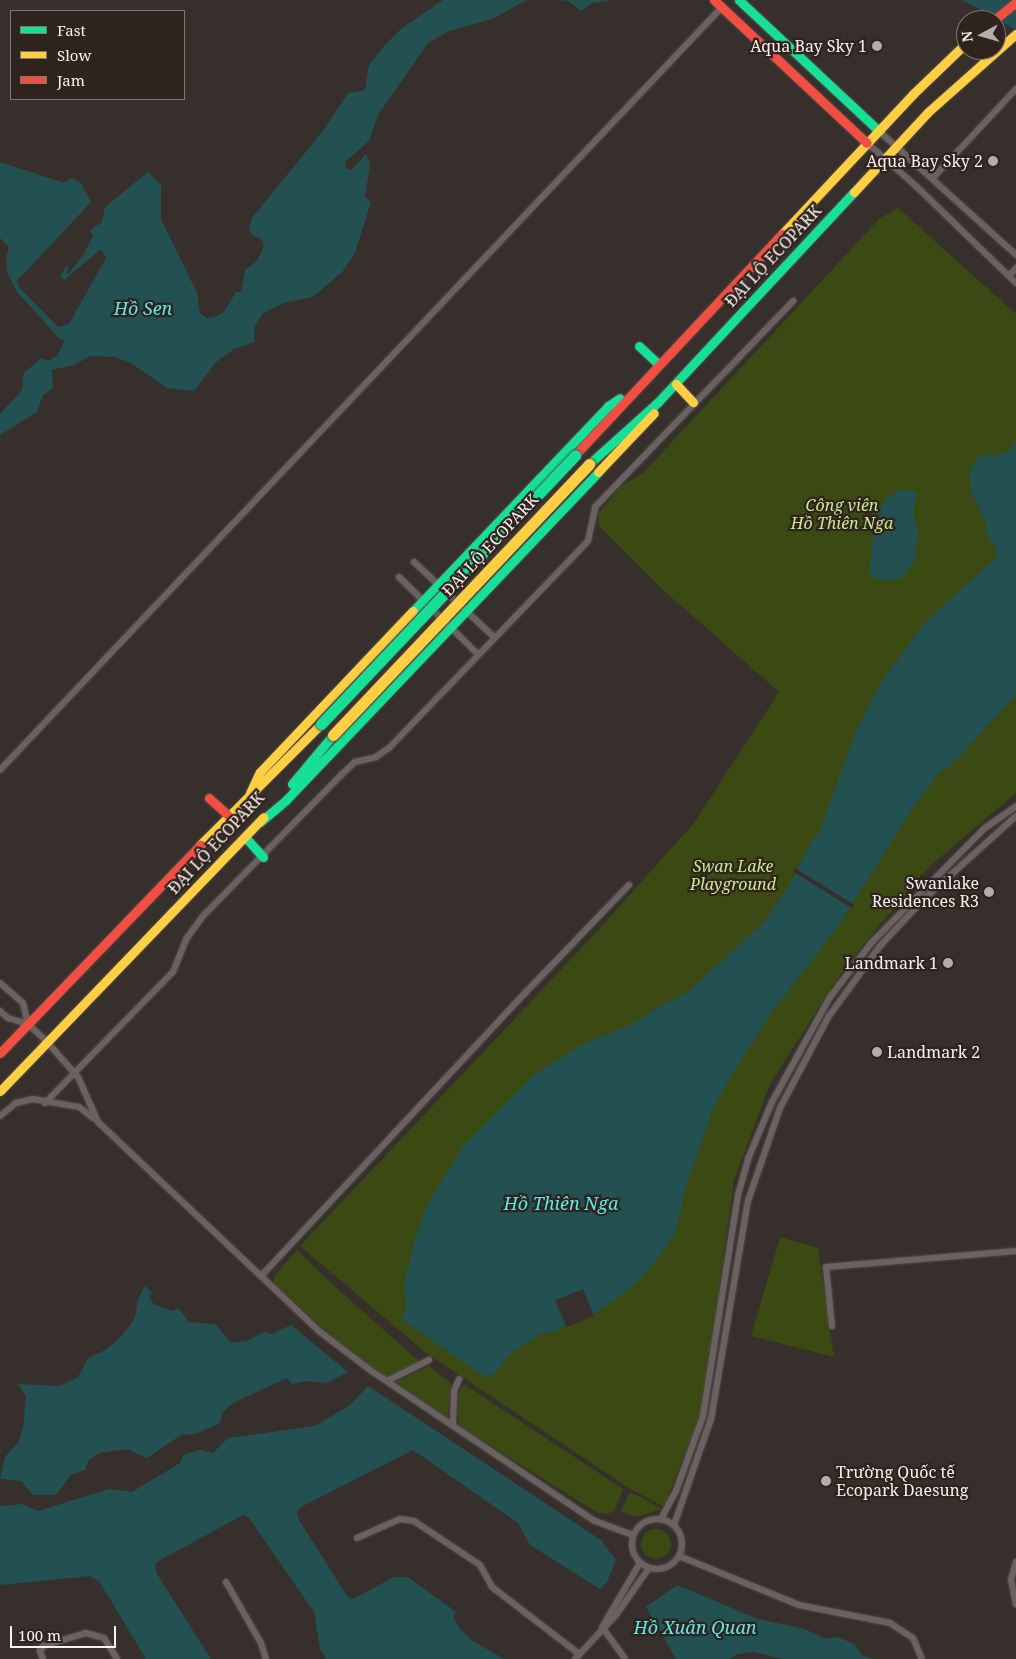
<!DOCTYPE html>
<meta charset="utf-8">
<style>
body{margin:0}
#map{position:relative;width:1016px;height:1659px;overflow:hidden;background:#362f2c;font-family:"Noto Serif",serif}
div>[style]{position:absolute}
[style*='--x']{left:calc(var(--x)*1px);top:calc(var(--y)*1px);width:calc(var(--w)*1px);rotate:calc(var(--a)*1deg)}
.green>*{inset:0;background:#3b4913}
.round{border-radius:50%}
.water>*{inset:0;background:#235152}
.pier>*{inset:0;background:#362f2c;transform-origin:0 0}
.roads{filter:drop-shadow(0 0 1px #524b49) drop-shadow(0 0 1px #524b49)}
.street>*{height:6px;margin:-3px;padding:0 3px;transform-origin:3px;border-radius:3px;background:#696261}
.street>.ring{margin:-3px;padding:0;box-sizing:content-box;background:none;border:6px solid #696261;border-radius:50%}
.fast>*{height:9px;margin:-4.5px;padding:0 4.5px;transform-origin:4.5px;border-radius:4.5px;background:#16e098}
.slow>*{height:9px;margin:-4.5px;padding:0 4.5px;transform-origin:4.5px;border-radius:4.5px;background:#ffcf43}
.jam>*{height:9px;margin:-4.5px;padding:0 4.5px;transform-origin:4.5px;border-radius:4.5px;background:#f24e42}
.bridges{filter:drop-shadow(0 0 1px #524b49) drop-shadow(0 0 1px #524b49)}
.fast-bridge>*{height:11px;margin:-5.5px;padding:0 5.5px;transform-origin:5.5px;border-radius:5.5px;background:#16e098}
.slow-bridge>*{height:11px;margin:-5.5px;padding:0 5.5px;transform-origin:5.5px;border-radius:5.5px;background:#ffcf43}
.dots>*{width:14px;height:14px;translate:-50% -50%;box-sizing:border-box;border:2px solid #2f231e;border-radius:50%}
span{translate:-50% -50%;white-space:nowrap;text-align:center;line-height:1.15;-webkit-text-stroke:4.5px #2f231e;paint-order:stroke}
.poi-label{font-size:16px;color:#faf1ee}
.right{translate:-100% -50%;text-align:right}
.left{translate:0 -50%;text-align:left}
.street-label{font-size:16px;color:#faf1ee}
.park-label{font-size:16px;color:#cbea8f;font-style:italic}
.water-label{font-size:18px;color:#5be9ed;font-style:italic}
.legend{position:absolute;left:10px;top:10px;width:175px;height:90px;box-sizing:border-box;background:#2f231e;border:1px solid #807571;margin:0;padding:6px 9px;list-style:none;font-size:15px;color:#faf1ee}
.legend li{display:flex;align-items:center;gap:10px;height:25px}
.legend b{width:25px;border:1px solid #807571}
.north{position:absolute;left:956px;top:10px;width:50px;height:50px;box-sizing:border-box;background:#2f231e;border:1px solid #807571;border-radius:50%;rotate:264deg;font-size:14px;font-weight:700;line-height:20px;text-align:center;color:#faf1ee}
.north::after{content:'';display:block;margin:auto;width:18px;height:22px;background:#b5adaa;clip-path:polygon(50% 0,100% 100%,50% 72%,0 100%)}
.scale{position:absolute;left:10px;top:1626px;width:106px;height:22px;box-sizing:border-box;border:2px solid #faf1ee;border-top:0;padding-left:6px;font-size:15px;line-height:18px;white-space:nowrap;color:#faf1ee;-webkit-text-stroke:4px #2f231e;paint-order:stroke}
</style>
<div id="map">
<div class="green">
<i style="clip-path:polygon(898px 208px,1016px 314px,1016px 793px,931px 865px,873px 933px,838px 978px,770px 1084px,734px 1180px,703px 1408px,664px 1507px,629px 1488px,426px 1353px,300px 1246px,590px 939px,694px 823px,779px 692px,663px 590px,599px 526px,598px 514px,620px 487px,643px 473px,880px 218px)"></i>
<i style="clip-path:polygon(780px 1237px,818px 1248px,834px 1357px,751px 1336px)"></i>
<i style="clip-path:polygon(297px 1250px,333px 1285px,420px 1362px,386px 1377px,331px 1336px,274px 1283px,274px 1276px)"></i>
<i style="clip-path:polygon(429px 1366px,451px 1383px,448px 1418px,395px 1382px)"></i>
<i style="clip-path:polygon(464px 1384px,623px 1489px,615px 1510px,608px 1514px,596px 1512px,459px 1426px,458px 1394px)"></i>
<i style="clip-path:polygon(632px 1493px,641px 1497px,662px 1509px,637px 1517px,621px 1512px,628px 1495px)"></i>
<i class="round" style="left:641px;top:1529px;width:30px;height:30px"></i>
</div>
<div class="water">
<i style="clip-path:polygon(443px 0,527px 0,492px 19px,449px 31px,428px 43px,378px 115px,369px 141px,345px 162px,346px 168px,351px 170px,366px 154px,370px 164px,365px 197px,371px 202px,355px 253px,343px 271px,313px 297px,283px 303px,262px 314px,254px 328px,255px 342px,234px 349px,216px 362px,194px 391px,167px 388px,131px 363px,115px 357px,91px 356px,73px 365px,52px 370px,53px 388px,43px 395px,37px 412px,0 435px,0 414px,22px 390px,24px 373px,41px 358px,48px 361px,57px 356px,65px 340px,60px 339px,17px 292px,8px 275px,6px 258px,9px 247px,0 238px,0 162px,64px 183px,71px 178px,81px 183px,91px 202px,17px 281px,19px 287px,58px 327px,69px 324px,106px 258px,101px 249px,64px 280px,60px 276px,66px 267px,69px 267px,66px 273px,69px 273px,83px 255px,93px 236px,90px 230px,102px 222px,105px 207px,148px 172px,161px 185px,161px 219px,197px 293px,200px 313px,207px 318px,217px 316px,224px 312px,236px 292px,241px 292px,245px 270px,257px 261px,264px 246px,262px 239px,254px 236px,249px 230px,252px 218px,322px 132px,348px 93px,365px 90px,369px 65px,385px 45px,401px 29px)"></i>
<i style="clip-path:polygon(558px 0,614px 0,592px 3px,581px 11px,568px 1px)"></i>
<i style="clip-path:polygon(962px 0,1016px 0,1016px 30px,972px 5px)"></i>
<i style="clip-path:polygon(1016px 441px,1016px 695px,952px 764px,940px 772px,916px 803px,837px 928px,774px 1009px,731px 1076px,712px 1111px,685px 1190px,675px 1234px,660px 1256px,636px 1283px,600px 1311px,548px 1334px,545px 1331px,512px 1353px,494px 1374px,485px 1377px,401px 1319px,406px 1308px,404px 1283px,416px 1236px,428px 1203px,464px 1145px,535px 1074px,581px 1045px,638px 1021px,655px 1009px,687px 993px,764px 922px,790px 884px,813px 839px,819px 834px,855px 733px,881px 682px,927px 620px,997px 557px,995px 546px,987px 536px,986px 523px,971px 492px,969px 471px,980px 455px,997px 456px,1008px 452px)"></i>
<i style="clip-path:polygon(899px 490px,912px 490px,917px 494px,913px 511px,918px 532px,915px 560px,901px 579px,880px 581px,869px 573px,876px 516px,886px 499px)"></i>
<i style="clip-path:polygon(145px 1286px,153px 1293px,149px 1295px,154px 1305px,173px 1311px,178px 1308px,189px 1322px,215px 1324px,231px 1343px,246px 1341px,265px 1332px,272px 1334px,291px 1325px,348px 1372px,327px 1383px,306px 1381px,292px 1384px,287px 1378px,233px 1403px,223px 1412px,220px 1423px,196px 1434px,181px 1435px,147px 1458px,127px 1449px,99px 1453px,88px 1461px,85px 1470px,71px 1475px,56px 1495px,33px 1495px,21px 1481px,0 1479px,5px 1457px,19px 1441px,23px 1428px,26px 1396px,18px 1384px,60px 1386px,78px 1377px,88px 1358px,105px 1350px,121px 1337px,135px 1318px,138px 1299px)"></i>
<i style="clip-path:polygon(368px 1386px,601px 1540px,616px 1560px,607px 1582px,600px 1589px,530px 1545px,518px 1523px,413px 1450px,301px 1507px,297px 1513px,299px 1520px,347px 1596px,353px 1599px,394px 1577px,408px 1577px,456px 1612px,453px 1617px,460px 1629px,473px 1641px,504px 1659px,326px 1659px,320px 1649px,314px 1612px,249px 1518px,243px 1515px,155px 1563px,157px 1574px,211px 1659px,146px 1659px,99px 1581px,90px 1576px,0 1585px,0 1506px,22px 1504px,38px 1511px,109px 1489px,132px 1492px,180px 1463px,183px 1455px,200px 1450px,213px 1453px,228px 1438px,315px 1426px,350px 1405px)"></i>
<i style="clip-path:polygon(677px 1585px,758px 1619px,805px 1629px,825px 1639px,838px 1637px,854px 1644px,863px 1656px,874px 1659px,783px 1659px,754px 1652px,738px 1654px,729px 1659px,676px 1659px,646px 1607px)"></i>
</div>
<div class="pier">
<i style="left:795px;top:868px;width:70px;height:4px;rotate:32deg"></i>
<i style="left:583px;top:1289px;width:29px;height:30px;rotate:68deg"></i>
</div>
<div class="roads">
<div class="street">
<i style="--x:879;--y:131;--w:185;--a:42.1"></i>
<i style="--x:867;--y:143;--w:67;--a:41.3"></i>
<i style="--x:917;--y:187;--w:138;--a:44.1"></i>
<i style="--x:933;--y:178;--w:122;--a:-47"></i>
<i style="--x:1009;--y:276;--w:11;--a:-49"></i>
<i style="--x:414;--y:562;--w:110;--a:43.2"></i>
<i style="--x:399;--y:577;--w:110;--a:44.3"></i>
<i style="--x:0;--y:770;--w:1050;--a:-46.58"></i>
<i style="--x:0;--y:983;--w:30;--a:41"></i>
<i style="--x:23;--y:1003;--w:22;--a:77"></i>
<i style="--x:0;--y:1011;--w:11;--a:41"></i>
<i style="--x:8;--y:1018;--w:21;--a:17"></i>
<i style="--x:28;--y:1024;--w:26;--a:43"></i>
<i style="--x:47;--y:1042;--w:47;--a:48.5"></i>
<i style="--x:78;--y:1077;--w:49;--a:66"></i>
<i style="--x:98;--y:1122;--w:306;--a:43.4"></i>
<i style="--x:320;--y:1332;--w:63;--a:37.2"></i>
<i style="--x:370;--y:1370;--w:271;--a:33.9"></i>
<i style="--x:595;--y:1521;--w:40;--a:20.2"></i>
<i style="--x:45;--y:1103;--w:183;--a:-45.7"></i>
<i style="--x:173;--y:972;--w:37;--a:-68"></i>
<i style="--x:187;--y:938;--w:26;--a:-54"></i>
<i style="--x:202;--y:917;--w:199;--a:-45.6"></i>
<i style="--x:341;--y:775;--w:19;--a:-43"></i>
<i style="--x:355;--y:762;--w:22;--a:-13"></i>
<i style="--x:376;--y:757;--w:16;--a:-35"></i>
<i style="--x:389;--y:748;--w:287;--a:-46.1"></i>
<i style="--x:588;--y:541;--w:35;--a:-78"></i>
<i style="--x:595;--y:507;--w:286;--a:-46.1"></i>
<i style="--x:0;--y:1116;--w:21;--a:-39"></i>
<i style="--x:16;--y:1103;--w:17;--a:-13"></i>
<i style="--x:33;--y:1099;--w:47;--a:9.9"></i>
<i style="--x:79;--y:1107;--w:18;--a:38"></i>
<i style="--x:262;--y:1275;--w:386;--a:-47"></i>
<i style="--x:525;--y:993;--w:150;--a:-46.1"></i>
<i style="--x:832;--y:1326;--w:59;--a:-95.8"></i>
<i style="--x:826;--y:1267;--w:191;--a:-4.8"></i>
<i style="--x:387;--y:1381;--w:47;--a:-26.6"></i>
<i style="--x:453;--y:1424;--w:33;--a:-88"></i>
<i style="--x:454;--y:1391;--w:13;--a:-67"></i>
<i class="ring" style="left:632px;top:1519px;width:44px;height:44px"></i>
<i style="--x:661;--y:1519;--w:32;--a:-62"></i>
<i style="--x:676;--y:1491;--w:80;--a:-70.2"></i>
<i style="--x:703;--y:1416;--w:224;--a:-81"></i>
<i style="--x:738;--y:1195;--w:37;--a:-74"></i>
<i style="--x:748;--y:1159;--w:62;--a:-67.2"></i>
<i style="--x:772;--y:1102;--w:120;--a:-61.1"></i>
<i style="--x:830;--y:997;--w:69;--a:-52.6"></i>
<i style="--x:872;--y:942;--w:161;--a:-45.3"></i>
<i style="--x:985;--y:828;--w:38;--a:-35"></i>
<i style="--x:674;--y:1525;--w:112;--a:-70.8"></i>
<i style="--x:711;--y:1419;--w:221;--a:-80.4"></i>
<i style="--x:748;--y:1201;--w:98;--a:-71"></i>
<i style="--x:780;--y:1108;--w:104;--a:-62"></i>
<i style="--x:829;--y:1016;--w:87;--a:-53.9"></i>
<i style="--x:880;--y:946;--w:63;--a:-46.9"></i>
<i style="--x:923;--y:900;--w:125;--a:-42.1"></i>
<i style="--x:357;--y:1538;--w:47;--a:-23.8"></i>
<i style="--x:400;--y:1519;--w:14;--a:8"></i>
<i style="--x:414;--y:1521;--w:79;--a:33.7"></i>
<i style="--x:480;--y:1565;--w:25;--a:61"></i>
<i style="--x:492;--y:1587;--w:110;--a:37.6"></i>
<i style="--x:679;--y:1556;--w:130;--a:22.2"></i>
<i style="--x:799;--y:1605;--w:93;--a:11.2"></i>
<i style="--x:890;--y:1623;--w:27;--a:33"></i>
<i style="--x:913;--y:1638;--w:23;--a:67"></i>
<i style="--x:1016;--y:1562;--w:18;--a:106"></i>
<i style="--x:1011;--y:1579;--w:26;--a:79"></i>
<i style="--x:226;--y:1582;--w:70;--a:60.2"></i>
<i style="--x:261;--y:1643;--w:17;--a:73"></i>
<i style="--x:604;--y:1624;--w:71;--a:-59.5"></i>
<i style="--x:602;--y:1627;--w:39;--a:54"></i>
<i style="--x:43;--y:1659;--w:9;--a:-111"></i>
<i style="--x:40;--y:1651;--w:6;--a:-59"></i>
<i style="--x:43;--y:1646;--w:45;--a:-16.8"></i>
<i style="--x:86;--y:1633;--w:19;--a:16"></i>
<i style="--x:104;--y:1638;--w:25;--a:58"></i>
<i style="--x:575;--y:1659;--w:60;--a:-47"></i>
<i style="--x:616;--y:1615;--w:57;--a:-54.9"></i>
</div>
<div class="fast">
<i style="--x:739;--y:0;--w:192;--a:43.1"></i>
<i style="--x:639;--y:346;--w:26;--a:43"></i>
<i style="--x:589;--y:464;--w:93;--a:-41.9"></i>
<i style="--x:658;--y:402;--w:287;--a:-47"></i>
<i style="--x:413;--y:611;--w:283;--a:-46.4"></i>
<i style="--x:608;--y:406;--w:14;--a:-34"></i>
<i style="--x:292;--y:784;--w:64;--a:-50.1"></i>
<i style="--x:260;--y:822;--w:34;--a:-40"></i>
<i style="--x:286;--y:800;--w:453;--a:-46.4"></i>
<i style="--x:245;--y:837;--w:27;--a:48"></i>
</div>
<div class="slow">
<i style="--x:854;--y:192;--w:109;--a:-47.2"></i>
<i style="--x:928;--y:112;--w:118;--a:-41.6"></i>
<i style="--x:782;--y:234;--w:192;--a:-46.9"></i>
<i style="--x:913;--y:94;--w:74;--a:-43.9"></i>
<i style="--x:676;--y:384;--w:25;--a:47"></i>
<i style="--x:598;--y:472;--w:81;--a:-46.5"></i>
<i style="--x:250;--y:793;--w:23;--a:-65"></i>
<i style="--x:260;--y:772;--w:222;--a:-46.5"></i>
<i style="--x:200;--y:845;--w:171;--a:-45"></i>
<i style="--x:0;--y:1091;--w:380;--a:-46.1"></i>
</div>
<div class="jam">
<i style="--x:714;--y:0;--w:209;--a:43.1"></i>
<i style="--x:994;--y:20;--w:28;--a:-39"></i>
<i style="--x:575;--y:455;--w:303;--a:-46.9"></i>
<i style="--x:209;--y:798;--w:25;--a:42"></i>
<i style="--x:0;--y:1053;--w:289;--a:-46.1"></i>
</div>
</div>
<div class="bridges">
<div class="fast-bridge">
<i style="--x:321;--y:724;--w:370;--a:-46.6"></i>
</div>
<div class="slow-bridge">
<i style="--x:333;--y:735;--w:373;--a:-46.6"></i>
</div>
</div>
<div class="dots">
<i style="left:877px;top:46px;background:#b5adaa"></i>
<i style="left:993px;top:161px;background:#b5adaa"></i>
<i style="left:989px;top:892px;background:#b5adaa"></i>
<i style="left:948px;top:963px;background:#b5adaa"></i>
<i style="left:877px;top:1052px;background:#b5adaa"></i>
<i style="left:826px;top:1481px;background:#b5adaa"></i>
</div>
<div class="poi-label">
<span class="right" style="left:867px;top:46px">Aqua Bay Sky 1</span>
<span class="right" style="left:983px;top:161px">Aqua Bay Sky 2</span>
<span class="right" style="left:979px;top:892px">Swanlake<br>Residences R3</span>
<span class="right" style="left:938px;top:963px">Landmark 1</span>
<span class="left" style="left:887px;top:1052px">Landmark 2</span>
<span class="left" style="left:836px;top:1481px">Trường Quốc tế<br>Ecopark Daesung</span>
</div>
<div class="street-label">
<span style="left:773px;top:256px;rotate:-47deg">ĐẠI LỘ ECOPARK</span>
<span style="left:490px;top:545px;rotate:-47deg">ĐẠI LỘ ECOPARK</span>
<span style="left:216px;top:843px;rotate:-47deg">ĐẠI LỘ ECOPARK</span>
</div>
<div class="park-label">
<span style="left:842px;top:514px">Công viên<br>Hồ Thiên Nga</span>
<span style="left:733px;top:875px">Swan Lake<br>Playground</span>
</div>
<div class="water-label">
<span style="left:143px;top:308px">Hồ Sen</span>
<span style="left:561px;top:1203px">Hồ Thiên Nga</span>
<span style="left:695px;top:1627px">Hồ Xuân Quan</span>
</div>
<ul class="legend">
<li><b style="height:6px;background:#16e098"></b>Fast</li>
<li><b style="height:6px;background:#ffcf43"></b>Slow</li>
<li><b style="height:6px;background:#f24e42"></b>Jam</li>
</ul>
<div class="north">N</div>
<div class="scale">100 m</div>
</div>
